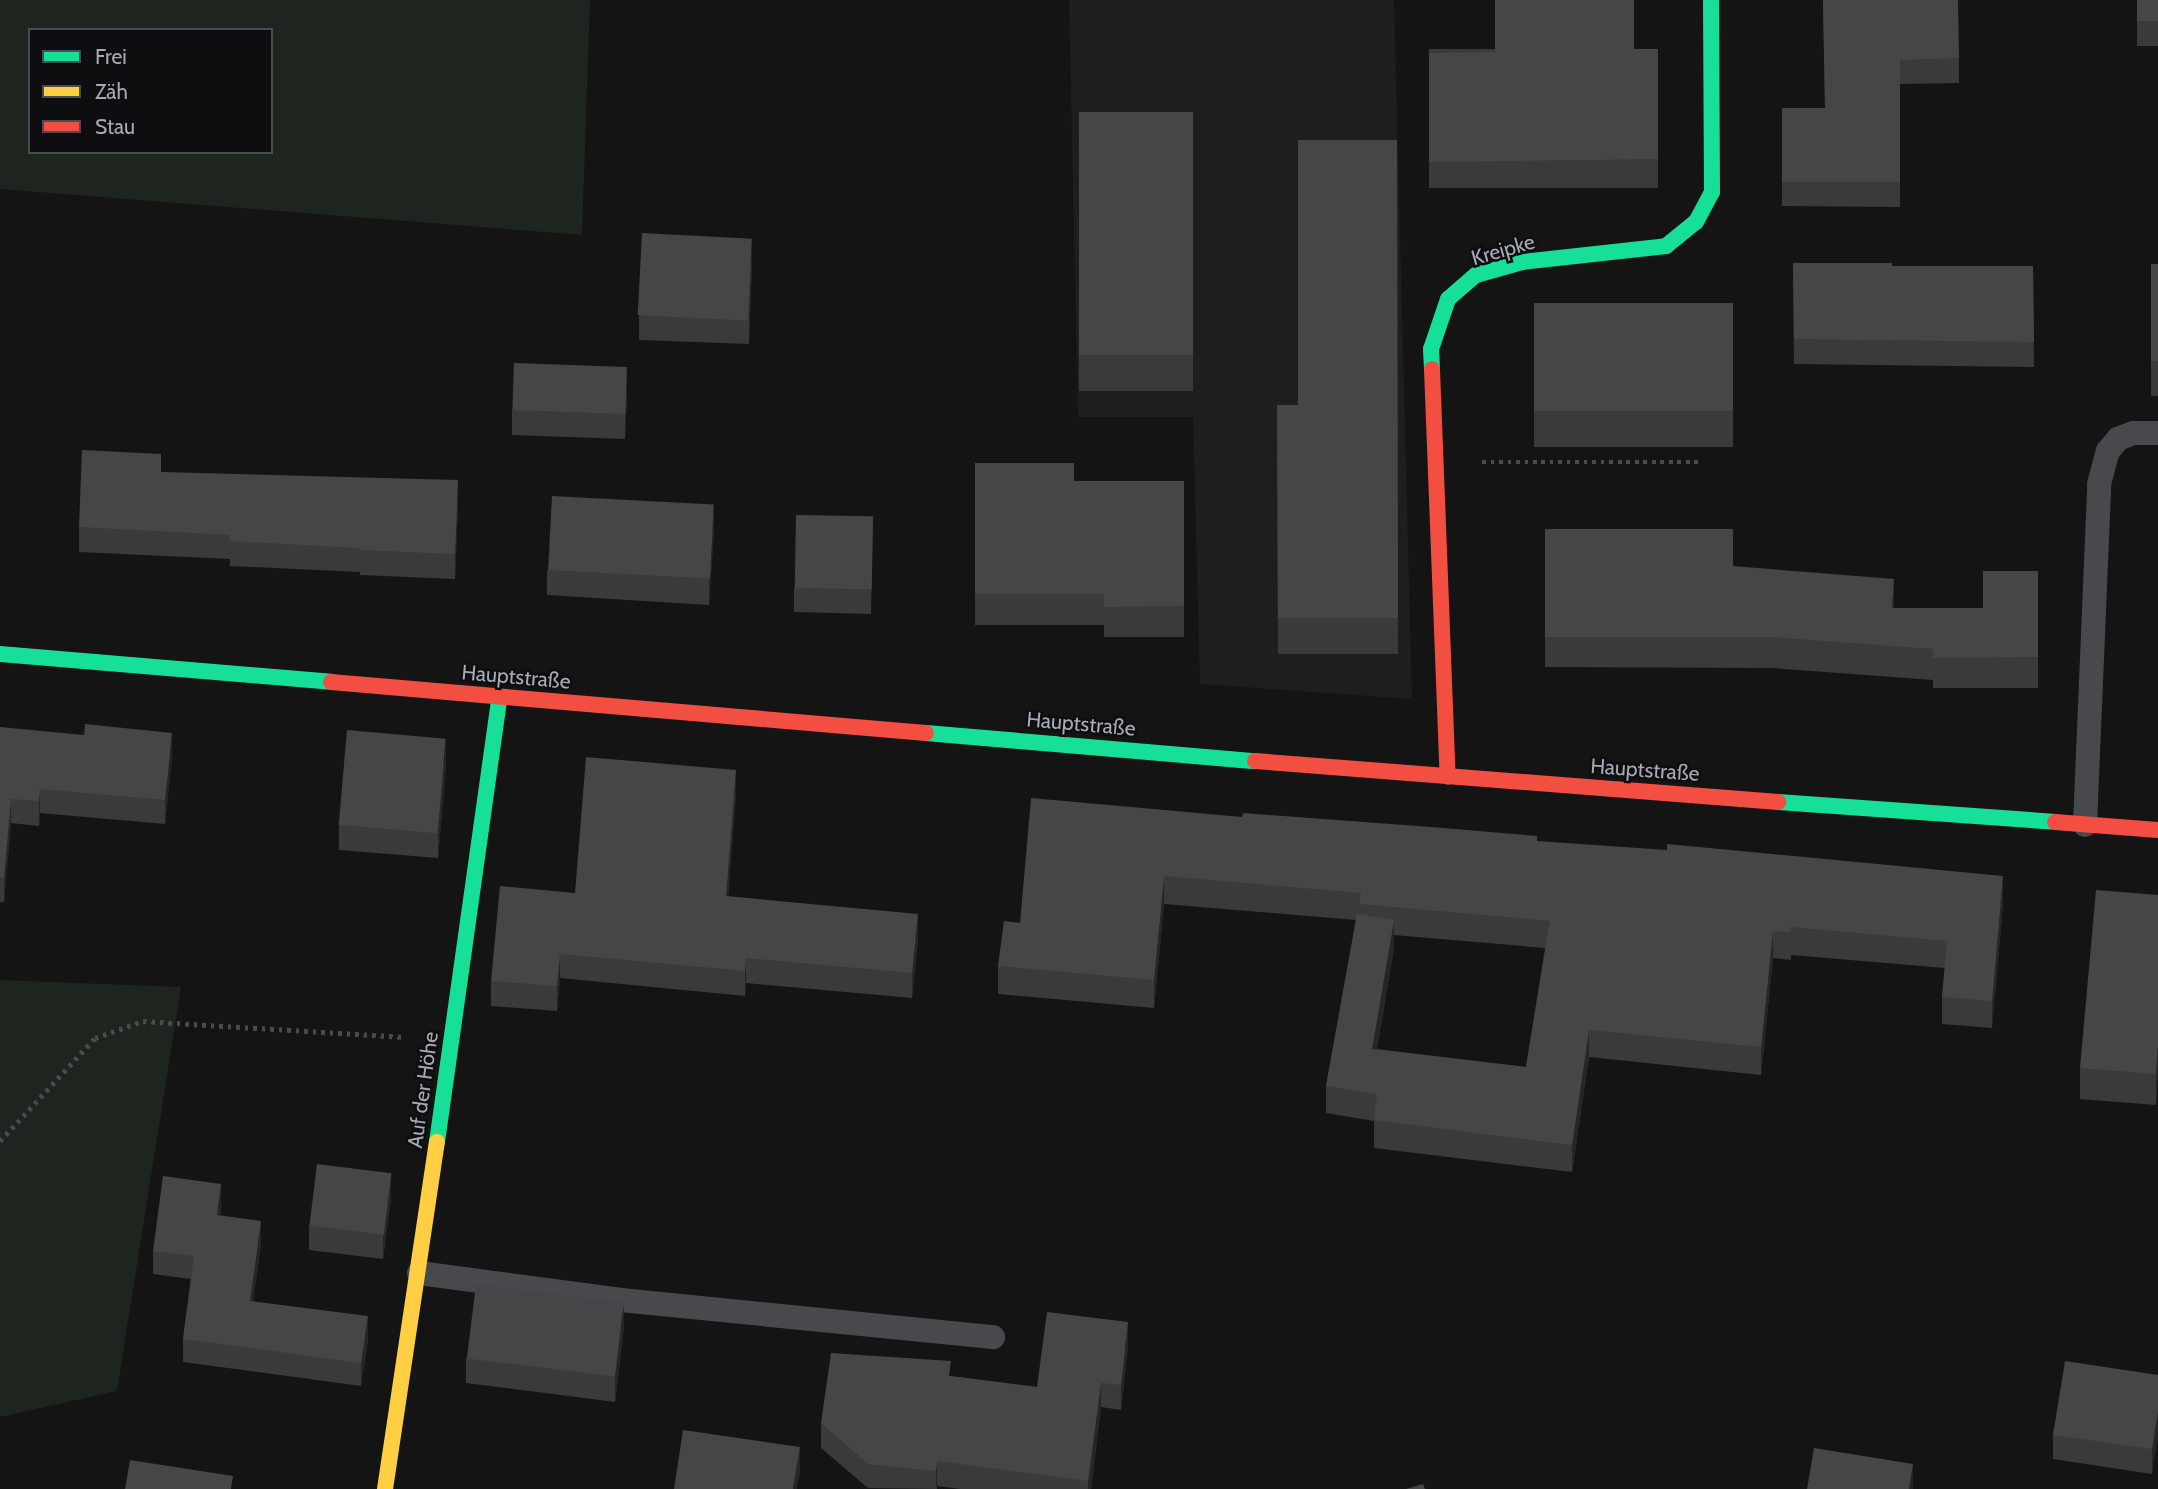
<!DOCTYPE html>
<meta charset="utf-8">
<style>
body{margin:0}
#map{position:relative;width:2158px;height:1489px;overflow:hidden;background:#141414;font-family:Cabin,sans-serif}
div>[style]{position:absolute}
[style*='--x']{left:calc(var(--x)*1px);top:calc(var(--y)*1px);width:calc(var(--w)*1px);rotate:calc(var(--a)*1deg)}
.built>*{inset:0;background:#1e1e20}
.green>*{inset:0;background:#1e241e}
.path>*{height:4.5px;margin-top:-2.25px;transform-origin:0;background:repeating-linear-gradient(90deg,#4a4b4e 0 3.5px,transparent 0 8.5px)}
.lane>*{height:24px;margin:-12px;padding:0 12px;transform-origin:12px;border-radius:12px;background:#48494c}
.fast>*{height:16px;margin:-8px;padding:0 8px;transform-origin:8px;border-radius:8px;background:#16e098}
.slow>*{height:16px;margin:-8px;padding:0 8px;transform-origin:8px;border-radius:8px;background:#ffcf43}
.jam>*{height:16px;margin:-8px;padding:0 8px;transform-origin:8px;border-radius:8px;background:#f24e42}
.wall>*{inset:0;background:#3a3a3c;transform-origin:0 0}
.shaded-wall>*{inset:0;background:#262627}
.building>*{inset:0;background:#464649;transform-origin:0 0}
span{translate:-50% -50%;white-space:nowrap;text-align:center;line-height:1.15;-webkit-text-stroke:5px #0e0e10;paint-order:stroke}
.street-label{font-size:21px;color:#a5aab5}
.legend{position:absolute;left:28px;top:28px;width:245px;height:126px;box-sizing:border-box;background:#0e0e10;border:2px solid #4a4c52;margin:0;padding:9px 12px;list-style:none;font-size:21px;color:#a5aab5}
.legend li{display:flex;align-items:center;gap:14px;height:35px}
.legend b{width:35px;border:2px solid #4a4c52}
</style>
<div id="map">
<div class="built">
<i style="clip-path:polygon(1069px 0,1394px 0,1412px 699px,1200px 684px,1193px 417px,1078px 417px)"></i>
</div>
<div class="green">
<i style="clip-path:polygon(evenodd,0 0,590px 0,582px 235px,0 189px,0 0,30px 30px,271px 30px,271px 152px,30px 152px,30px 30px)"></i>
<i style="clip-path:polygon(0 980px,181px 987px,117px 1391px,0 1417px)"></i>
</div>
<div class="path">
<i style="--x:1482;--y:462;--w:219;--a:0"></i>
<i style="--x:0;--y:1141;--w:140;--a:-47.3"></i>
<i style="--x:95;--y:1038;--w:51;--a:-19.5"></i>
<i style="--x:143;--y:1021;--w:262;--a:3.5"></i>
</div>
<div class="lane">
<i style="--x:2085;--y:825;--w:341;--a:-87.6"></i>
<i style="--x:2099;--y:484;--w:34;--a:-75"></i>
<i style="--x:2108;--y:451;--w:16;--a:-50"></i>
<i style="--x:2118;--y:439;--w:16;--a:-22"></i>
<i style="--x:2133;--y:433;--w:25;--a:0"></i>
<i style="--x:419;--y:1273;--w:204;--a:7.6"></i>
<i style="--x:621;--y:1300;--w:374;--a:5.7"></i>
</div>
<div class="fast">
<i style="--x:1432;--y:369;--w:20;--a:-93"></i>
<i style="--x:1431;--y:349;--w:53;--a:-71.2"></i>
<i style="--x:1448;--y:299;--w:37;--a:-41"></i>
<i style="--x:1476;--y:275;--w:48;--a:-15.8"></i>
<i style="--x:1522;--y:262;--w:145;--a:-6.3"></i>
<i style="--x:1666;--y:246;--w:38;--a:-39"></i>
<i style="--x:1696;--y:222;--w:34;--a:-62"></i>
<i style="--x:1712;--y:192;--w:192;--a:-90.3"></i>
<i style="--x:0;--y:654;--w:332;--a:4.8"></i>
<i style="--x:926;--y:733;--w:330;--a:4.9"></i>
<i style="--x:1778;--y:802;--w:278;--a:4.1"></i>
<i style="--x:437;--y:1142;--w:450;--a:-82"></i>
</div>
<div class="slow">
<i style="--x:385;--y:1489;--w:351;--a:-81.5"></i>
</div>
<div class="jam">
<i style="--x:1432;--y:369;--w:408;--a:87.8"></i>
<i style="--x:331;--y:682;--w:597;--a:4.9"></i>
<i style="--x:1255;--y:761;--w:525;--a:4.48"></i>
<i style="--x:2055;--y:822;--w:103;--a:4.4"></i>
</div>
<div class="wall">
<i style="clip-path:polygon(1823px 0,1959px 58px,1959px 83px,1900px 84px,1900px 207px,1782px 206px,1782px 108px,1825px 108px)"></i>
<i style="left:2137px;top:0;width:21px;height:46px"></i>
<i style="left:1658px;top:49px;width:139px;height:229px;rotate:90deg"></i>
<i style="left:1079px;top:112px;width:114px;height:279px"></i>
<i style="clip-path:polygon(1397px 140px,1398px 654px,1278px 654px,1277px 405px,1298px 405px)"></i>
<i style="clip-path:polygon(752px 262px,749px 344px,639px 340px,639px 315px)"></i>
<i style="clip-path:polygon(1793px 263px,1892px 266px,2033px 266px,2034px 367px,1794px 364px)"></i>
<i style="left:2151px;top:264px;width:7px;height:132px"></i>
<i style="left:1733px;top:303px;width:144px;height:199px;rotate:90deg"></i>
<i style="clip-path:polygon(627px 392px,625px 439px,512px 435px,512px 410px)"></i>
<i style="clip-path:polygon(975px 463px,1074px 481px,1184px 481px,1184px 637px,1104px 637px,1104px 625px,975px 625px)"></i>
<i style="clip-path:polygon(161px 472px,458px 505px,455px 579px,360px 575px,360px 572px,230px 566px,230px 559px,79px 552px,79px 527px)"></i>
<i style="clip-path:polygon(873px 517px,871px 614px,794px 612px,794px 588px)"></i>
<i style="clip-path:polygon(1545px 529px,1733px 566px,1894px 608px,1983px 608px,2038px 571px,2038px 688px,1933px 688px,1933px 680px,1772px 668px,1545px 667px)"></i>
<i style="clip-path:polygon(714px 530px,709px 605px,547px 595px,547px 570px)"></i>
<i style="clip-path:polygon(0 727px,172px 757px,165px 824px,40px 813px,39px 826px,11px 823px,4px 902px,0 902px)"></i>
<i style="clip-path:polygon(446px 763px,438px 858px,339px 850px,339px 825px)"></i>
<i style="clip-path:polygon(736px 794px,728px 897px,918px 939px,912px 998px,746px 983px,745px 996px,560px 978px,557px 1011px,491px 1006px,491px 981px,575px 893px)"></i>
<i style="clip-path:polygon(evenodd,1242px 817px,1537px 841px,2003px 904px,1992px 1028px,1942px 1024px,1942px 997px,1945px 968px,1791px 955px,1791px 960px,1773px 958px,1761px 1075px,1589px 1057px,1572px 1172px,1374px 1148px,1374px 1121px,1326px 1113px,1326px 1086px,1356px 920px,1164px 904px,1154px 1008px,998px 994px,998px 966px,1020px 923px,1242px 817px,1394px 935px,1545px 948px,1526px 1067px,1377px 1049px,1394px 948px,1394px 935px)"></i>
<i style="clip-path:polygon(2158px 895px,2156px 1105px,2080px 1099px,2080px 1068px)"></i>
<i style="clip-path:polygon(391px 1198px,383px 1259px,309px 1250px,309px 1225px)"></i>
<i style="clip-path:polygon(221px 1207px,220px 1216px,261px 1244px,253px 1301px,368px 1339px,361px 1386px,183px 1362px,183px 1339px,191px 1279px,153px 1274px,153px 1251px)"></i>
<i style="clip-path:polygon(624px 1327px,615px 1402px,466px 1383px,466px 1358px)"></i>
<i style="clip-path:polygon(1128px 1346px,1121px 1410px,1101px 1407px,1091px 1489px,961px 1489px,937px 1486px,937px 1489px,868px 1488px,821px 1448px,821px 1423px,951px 1376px,1037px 1387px)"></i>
<i style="clip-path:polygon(2158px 1375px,2152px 1474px,2053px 1459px,2053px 1435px)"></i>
</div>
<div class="shaded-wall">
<i style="clip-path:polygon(752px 238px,752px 262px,749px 344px,749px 320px)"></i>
<i style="clip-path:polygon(627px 367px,627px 392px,625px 439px,625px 415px)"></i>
<i style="clip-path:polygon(458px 480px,458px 505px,455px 579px,455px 554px)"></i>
<i style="clip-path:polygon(714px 505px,714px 530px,709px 605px,709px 580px)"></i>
<i style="clip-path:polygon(1894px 579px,1894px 610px,1892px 608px)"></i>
<i style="clip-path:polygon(172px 733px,172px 757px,165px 824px,165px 800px)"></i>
<i style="clip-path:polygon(446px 738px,446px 763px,438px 858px,438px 834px)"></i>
<i style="clip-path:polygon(736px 770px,736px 794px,726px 921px,726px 896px)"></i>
<i style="clip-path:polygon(40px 789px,40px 813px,39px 826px,39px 801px)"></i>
<i style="clip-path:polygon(11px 799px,11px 823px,4px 902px,4px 878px)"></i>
<i style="clip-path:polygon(1164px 876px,1164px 904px,1154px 1008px,1154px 980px)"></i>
<i style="clip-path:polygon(2003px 876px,2003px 904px,1992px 1028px,1992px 1001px)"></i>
<i style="clip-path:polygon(918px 914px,918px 939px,912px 998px,912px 973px)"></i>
<i style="clip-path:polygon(1394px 920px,1394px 948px,1372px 1076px,1372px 1049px)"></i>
<i style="clip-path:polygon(1773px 931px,1773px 958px,1761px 1075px,1761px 1047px)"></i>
<i style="clip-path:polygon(560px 954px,560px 978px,557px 1011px,557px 986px)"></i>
<i style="clip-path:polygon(746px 958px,746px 983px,745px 996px,745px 971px)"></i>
<i style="clip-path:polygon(1589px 1030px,1589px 1057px,1572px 1172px,1572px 1145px)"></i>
<i style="clip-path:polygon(2158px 1047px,2158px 1077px,2156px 1105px,2156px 1074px)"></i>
<i style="clip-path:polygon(391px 1173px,391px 1198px,383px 1259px,383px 1235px)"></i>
<i style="clip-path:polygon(221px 1184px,221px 1207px,217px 1238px,217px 1215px)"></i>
<i style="clip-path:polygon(261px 1221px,261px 1244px,250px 1324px,250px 1301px)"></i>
<i style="clip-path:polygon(624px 1303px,624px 1327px,615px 1402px,615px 1377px)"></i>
<i style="clip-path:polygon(368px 1316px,368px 1339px,361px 1386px,361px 1363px)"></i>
<i style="clip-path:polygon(1128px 1322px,1128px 1346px,1121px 1410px,1121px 1385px)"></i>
<i style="clip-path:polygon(1101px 1383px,1101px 1407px,1091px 1489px,1088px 1489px,1088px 1481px)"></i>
<i style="clip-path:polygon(2158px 1412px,2158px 1437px,2152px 1474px,2152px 1449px)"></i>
<i style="clip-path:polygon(800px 1447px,800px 1472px,797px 1489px,793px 1489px)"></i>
<i style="clip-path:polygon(937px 1461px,937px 1486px,936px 1489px,936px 1471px)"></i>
<i style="clip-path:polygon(1913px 1464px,1913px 1489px,1909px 1489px)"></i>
</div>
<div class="building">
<i style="clip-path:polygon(1495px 0,1634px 0,1634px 49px,1658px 49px,1658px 159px,1429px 162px,1429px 53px,1495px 52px)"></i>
<i style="clip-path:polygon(1823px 0,1958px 0,1959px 58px,1900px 60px,1900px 182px,1782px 182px,1782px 108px,1825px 108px)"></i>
<i style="left:2137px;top:0;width:21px;height:21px"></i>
<i style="left:1079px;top:112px;width:114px;height:243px"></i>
<i style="clip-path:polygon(1298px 140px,1397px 140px,1398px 618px,1278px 618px,1277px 405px,1298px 405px)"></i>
<i style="left:642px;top:233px;width:110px;height:82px;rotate:3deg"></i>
<i style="clip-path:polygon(1793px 263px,1892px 263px,1892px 266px,2033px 266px,2034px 342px,1794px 339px)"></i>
<i style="left:2151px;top:264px;width:7px;height:97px"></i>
<i style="left:1733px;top:303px;width:108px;height:199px;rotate:90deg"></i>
<i style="left:514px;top:363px;width:113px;height:47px;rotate:2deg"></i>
<i style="clip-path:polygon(82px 450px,161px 454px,161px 472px,458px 480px,455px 554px,360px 550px,360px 548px,230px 541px,230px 535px,79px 527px)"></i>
<i style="clip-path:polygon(975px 463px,1074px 463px,1074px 481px,1184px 481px,1184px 606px,1104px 607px,1104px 594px,975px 594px)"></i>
<i style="left:552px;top:496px;width:162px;height:74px;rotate:3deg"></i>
<i style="left:796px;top:515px;width:77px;height:73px;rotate:1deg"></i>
<i style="clip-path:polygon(1545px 529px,1733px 529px,1733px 566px,1894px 579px,1892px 608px,1983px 608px,1983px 571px,2038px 571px,2038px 657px,1933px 658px,1933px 649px,1772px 637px,1545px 637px)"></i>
<i style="clip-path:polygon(85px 724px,172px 733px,165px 800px,40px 789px,39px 801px,11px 799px,4px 878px,0 877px,0 727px,84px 735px)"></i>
<i style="left:347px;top:730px;width:99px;height:95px;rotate:5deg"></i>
<i style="clip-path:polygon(586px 757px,736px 770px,726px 896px,918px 914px,912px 973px,746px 958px,745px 971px,560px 954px,557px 986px,491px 981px,500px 886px,575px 893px)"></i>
<i style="clip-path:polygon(1031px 798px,1242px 817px,1243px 813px,1431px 827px,1537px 836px,1537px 841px,1667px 850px,1667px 844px,2003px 876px,1992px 1001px,1942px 997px,1947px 941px,1791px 927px,1791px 932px,1773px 931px,1761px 1047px,1589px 1030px,1572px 1145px,1374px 1120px,1377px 1094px,1326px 1086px,1357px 914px,1394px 920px,1372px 1049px,1526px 1067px,1550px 921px,1359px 904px,1361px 893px,1164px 876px,1154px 980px,998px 966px,1004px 921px,1020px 923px)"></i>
<i style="clip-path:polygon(2096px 890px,2158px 895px,2158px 1047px,2156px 1074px,2080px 1068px)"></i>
<i style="left:317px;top:1164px;width:75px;height:62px;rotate:7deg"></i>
<i style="clip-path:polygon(163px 1176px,221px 1184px,217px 1215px,261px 1221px,250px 1301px,368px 1316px,361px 1363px,183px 1339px,194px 1256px,153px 1251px)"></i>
<i style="left:476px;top:1284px;width:149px;height:75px;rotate:7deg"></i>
<i style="clip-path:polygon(1047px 1312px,1128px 1322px,1121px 1385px,1101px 1383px,1088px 1481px,937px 1461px,936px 1471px,868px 1464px,821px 1423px,831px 1353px,951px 1361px,949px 1376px,1037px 1387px)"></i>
<i style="clip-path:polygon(2065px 1361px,2158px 1375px,2158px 1412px,2152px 1449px,2053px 1435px)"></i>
<i style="clip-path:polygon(683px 1430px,800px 1447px,793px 1489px,674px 1489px)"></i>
<i style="clip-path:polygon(1814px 1448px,1913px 1464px,1909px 1489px,1807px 1489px)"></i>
<i style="clip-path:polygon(130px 1460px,233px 1476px,231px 1489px,125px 1489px)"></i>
<i style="clip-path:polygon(1423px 1484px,1425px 1489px,1406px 1489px)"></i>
</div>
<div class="street-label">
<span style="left:1503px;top:250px;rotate:-16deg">Kreipke</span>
<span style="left:516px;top:677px;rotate:5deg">Hauptstraße</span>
<span style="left:1081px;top:724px;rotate:5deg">Hauptstraße</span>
<span style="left:1645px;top:770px;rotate:4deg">Hauptstraße</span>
<span style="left:423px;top:1090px;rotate:-82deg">Auf der Höhe</span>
</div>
<ul class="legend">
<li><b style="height:9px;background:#16e098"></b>Frei</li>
<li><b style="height:9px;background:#ffcf43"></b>Zäh</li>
<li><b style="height:9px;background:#f24e42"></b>Stau</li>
</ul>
</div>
